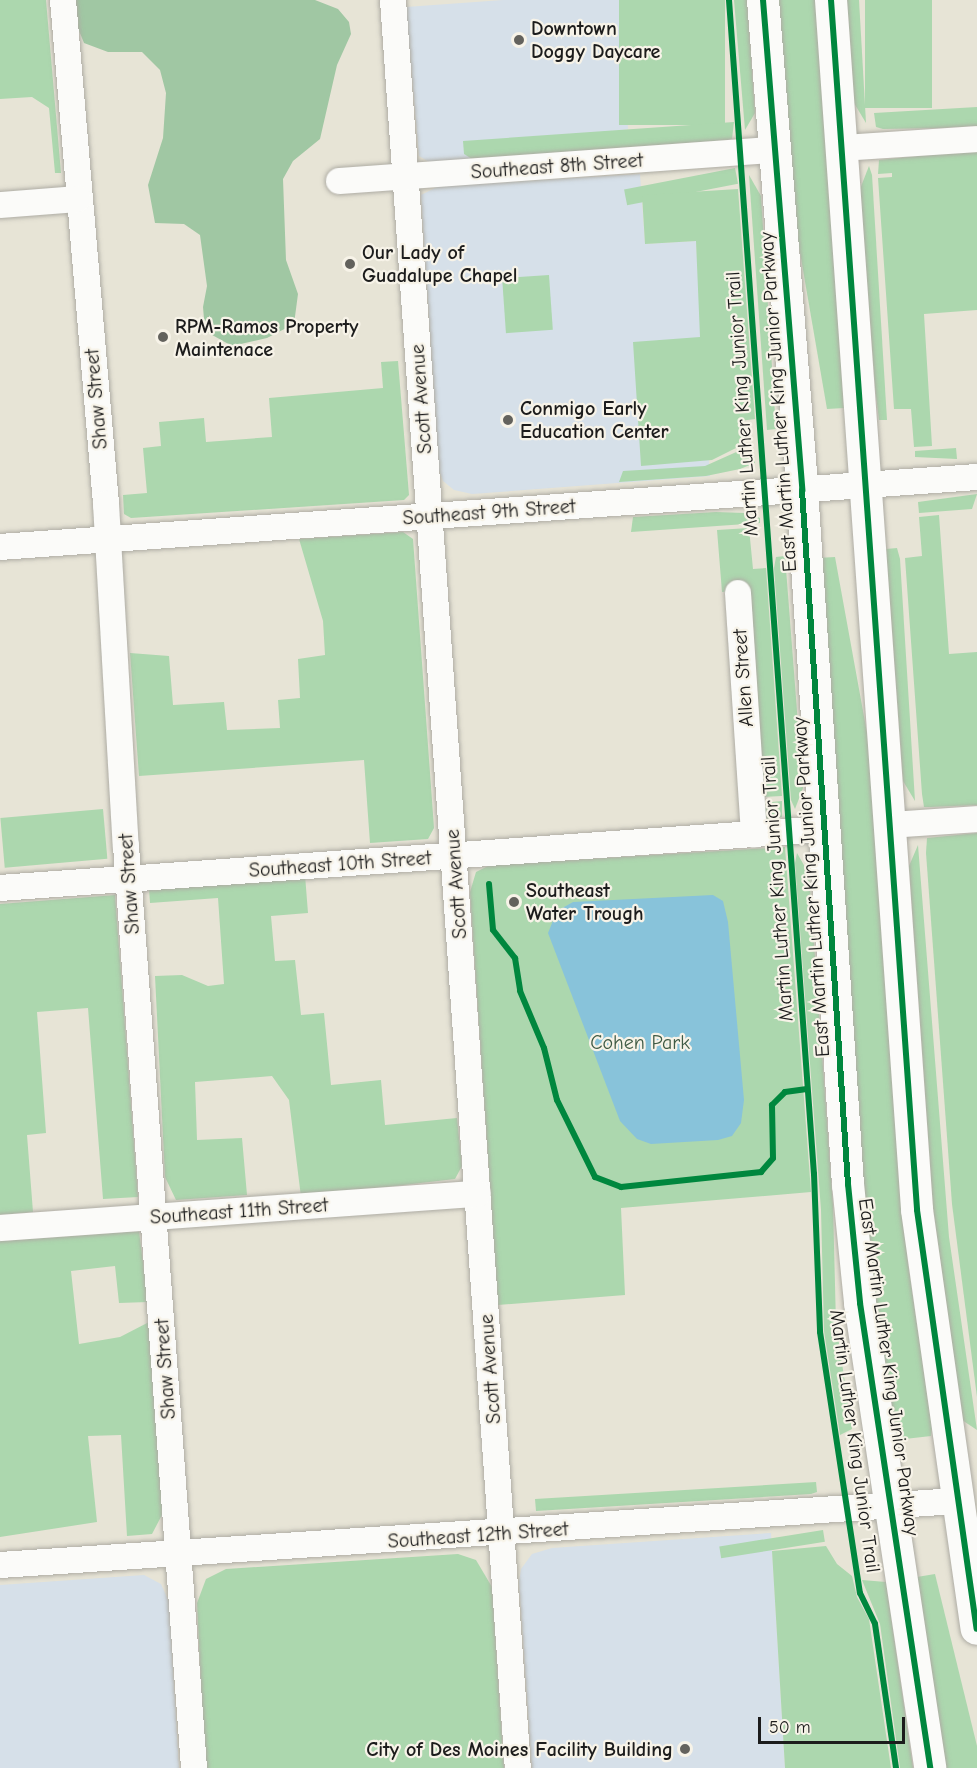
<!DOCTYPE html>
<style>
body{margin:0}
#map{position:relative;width:977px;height:1768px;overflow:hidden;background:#e7e4d6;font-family:"Comic Neue",sans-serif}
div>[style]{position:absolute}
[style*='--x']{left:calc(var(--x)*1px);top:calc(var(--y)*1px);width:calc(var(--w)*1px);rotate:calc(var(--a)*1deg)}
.built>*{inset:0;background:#d6e0e9}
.green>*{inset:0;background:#acd7ae;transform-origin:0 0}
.forest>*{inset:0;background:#a0c7a3}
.water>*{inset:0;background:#88c3da}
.roads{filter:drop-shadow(0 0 2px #aeaca4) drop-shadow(0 0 2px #aeaca4)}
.minor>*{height:26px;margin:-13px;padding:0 13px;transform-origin:13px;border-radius:13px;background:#fbfbf9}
.major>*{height:32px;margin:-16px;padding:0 16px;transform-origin:16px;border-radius:16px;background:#fbfbf9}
.cycleway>*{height:6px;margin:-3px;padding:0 3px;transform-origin:3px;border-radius:3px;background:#00873e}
.dots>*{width:16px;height:16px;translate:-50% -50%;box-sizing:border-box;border:3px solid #f7f3e8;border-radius:50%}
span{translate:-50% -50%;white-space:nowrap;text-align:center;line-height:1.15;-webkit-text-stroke:4.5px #f7f3e8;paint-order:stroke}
.poi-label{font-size:20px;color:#1c1c1c;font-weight:700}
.left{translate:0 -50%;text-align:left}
.right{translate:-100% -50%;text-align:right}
.street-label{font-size:20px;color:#1c1c1c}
.park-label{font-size:20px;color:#3e5a44}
.scale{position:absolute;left:758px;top:1717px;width:147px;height:27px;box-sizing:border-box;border:3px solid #1c1c1c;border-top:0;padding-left:8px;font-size:18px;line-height:21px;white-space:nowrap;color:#1c1c1c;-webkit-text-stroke:4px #f7f3e8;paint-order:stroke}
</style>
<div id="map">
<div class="built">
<i style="clip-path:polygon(503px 0,619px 0,628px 129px,472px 159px,431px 163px,419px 156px,406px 7px)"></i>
<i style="clip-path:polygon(640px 174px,645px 244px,696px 241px,710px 476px,472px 494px,454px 490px,443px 481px,439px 470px,421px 195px,439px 186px)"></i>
<i style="clip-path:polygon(771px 1533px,785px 1768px,532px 1768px,519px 1582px,521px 1569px,532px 1554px,552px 1548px)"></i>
<i style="clip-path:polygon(144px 1575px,161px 1584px,169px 1602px,179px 1768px,0 1768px,0 1585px)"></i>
</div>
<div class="green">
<i style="clip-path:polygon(0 0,46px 0,61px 173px,55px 173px,49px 108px,32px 97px,0 99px)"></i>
<i style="left:619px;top:0;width:106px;height:125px"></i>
<i style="clip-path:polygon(734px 0,747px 0,755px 113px,745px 130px)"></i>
<i style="clip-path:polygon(777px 0,817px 0,844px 408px,827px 409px,793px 212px)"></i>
<i style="clip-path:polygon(847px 0,859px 0,866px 123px,854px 103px)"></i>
<i style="left:865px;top:0;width:67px;height:108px"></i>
<i style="clip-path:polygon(977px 107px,977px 126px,941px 128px,883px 129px,876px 127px,874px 113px)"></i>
<i style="clip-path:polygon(734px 122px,732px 139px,728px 140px,472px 159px,464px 154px,463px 141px)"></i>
<i style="clip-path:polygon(977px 150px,977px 310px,924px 314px,932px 446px,914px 447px,911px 409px,894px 409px,878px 178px,892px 177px,892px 173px,878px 174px,879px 160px)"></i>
<i style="clip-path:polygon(869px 166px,872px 175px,887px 420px,879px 420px,875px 387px,860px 189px)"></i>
<i style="left:735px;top:168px;width:16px;height:113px;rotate:79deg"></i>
<i style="clip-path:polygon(749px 175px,761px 196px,776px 429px,767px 430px)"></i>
<i style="clip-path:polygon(738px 189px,755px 419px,740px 421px,742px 445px,712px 460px,641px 466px,633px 342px,700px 337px,696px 241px,645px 244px,642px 195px)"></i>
<i style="left:549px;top:275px;width:55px;height:47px;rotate:86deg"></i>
<i style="clip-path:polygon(398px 361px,409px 495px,404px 500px,131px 518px,124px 514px,123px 495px,147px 493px,143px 448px,161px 446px,159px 422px,204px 418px,206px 442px,272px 437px,269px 398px,383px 388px,381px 362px)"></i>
<i style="clip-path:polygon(956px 448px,957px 459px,915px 457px,915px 451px)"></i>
<i style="clip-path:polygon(743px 449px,744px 456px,754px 455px,755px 463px,740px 469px,706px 476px,619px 482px,623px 471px,705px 466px)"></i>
<i style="clip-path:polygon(977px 494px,972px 509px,919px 513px,918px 502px)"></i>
<i style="clip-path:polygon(716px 512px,745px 513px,760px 518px,760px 523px,631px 532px,633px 517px)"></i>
<i style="clip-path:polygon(939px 515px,949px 654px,977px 652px,977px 805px,931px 807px,924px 807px,922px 794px,905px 558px,922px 556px,919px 517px)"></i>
<i style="clip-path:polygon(749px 528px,753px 569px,766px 568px,782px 796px,761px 797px,746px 590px,722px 592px,717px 530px)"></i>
<i style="clip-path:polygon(403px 532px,413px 539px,434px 828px,428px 839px,370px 843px,364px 760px,139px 776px,130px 653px,169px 656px,173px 705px,224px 702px,227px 730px,280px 728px,278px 700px,300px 698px,298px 659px,325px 655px,323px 621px,299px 539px)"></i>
<i style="clip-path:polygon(897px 548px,900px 559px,915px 801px,903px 781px,886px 549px)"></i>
<i style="clip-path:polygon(785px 556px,803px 788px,795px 809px,791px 800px,774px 568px,776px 557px)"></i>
<i style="clip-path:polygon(835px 557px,871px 755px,908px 1263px,932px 1427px,931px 1436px,896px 1440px,870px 1260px,861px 1167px,817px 558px)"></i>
<i style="clip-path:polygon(782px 801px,782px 817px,767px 820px,761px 803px)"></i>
<i style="left:103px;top:809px;width:50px;height:103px;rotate:85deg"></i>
<i style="clip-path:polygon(977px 833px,977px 1397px,952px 1204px,926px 853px,927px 838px)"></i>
<i style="clip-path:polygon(918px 845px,949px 1237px,977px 1430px,962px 1420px,933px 1207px,909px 866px)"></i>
<i style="clip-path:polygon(785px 847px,811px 1192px,621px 1208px,625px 1295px,498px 1305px,470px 892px,476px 872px,490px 865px)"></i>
<i style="clip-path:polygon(797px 853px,809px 874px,833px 1205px,836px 1324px,852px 1429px,840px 1435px,824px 1331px,821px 1210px,795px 863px)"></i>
<i style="clip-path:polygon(305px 875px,308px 913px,271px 916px,275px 961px,295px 960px,301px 1015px,324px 1013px,331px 1085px,381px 1080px,385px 1125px,457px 1118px,462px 1166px,455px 1179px,301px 1197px,289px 1100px,272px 1076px,195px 1082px,197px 1140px,242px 1138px,247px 1195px,176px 1200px,165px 1177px,155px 976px,182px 975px,208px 986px,224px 984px,218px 898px,150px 903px,149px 889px)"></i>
<i style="clip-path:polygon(115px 895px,138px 1197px,103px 1199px,88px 1008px,37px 1012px,46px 1133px,27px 1135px,33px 1212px,0 1215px,0 904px)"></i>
<i style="clip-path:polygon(139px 1231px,148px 1302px,119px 1303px,115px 1266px,71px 1271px,79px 1344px,120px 1337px,151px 1321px,163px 1513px,152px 1534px,127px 1536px,121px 1435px,88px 1436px,97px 1522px,0 1537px,0 1241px)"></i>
<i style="clip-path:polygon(816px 1482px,817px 1492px,811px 1494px,536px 1511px,535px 1499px)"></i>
<i style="left:823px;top:1530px;width:12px;height:105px;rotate:81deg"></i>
<i style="clip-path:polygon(826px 1546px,837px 1564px,852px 1576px,857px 1597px,869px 1619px,891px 1768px,785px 1768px,772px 1551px)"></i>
<i style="clip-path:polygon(458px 1554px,476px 1560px,492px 1587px,504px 1768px,205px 1768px,197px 1603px,206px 1579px,226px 1569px)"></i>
<i style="clip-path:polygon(935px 1574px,977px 1746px,977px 1768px,944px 1768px,917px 1577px)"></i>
<i style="clip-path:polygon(862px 1580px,886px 1582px,913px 1768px,900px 1768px,880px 1624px)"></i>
</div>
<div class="forest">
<i style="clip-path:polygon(74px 0,315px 0,338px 9px,349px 22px,351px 34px,337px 65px,320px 139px,293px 161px,283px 179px,286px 260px,298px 294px,294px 324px,267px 338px,232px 346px,205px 331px,203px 307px,207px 286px,200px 235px,184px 224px,155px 223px,148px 185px,163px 138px,166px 93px,160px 70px,142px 52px,108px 52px,84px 43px,77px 26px)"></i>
</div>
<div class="water">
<i style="clip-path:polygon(713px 895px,723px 901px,728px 922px,744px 1100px,741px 1123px,732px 1136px,718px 1140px,651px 1144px,637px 1139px,620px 1121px,548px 933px,557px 911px,573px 902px)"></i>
</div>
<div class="roads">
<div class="minor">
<i style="--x:63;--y:0;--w:506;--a:85.12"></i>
<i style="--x:106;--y:504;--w:343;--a:86.7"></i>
<i style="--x:126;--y:846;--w:925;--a:85.78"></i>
<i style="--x:393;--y:0;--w:1772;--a:85.96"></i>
<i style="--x:842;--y:148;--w:135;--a:-3.8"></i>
<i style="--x:339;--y:181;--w:437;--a:-4.1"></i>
<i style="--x:0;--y:205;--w:78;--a:-4.4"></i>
<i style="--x:0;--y:547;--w:980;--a:-4.1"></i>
<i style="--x:738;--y:593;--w:242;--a:86.2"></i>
<i style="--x:890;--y:825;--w:87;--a:-3.9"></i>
<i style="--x:0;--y:888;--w:825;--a:-4.1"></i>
<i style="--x:0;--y:1228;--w:479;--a:-4.1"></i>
<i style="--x:0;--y:1565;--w:958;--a:-3.83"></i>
</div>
<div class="major">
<i style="--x:763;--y:0;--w:492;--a:85.4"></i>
<i style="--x:802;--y:490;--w:696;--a:86.21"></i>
<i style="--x:848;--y:1184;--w:120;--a:84.2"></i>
<i style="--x:860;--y:1303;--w:470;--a:81.4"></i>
<i style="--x:831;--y:0;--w:1213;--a:85.93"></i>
<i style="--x:917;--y:1210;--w:423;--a:81.9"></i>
</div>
</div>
<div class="cycleway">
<i style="--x:729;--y:0;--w:1177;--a:85.86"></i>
<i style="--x:814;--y:1174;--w:158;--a:87.8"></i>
<i style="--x:820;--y:1332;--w:264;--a:81.3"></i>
<i style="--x:860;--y:1593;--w:34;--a:64"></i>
<i style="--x:875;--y:1624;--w:146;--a:81.7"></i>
<i style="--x:763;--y:0;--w:492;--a:85.4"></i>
<i style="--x:802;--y:490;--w:696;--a:86.21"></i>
<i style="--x:848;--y:1184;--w:120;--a:84.2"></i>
<i style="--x:860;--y:1303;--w:470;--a:81.4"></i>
<i style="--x:831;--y:0;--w:1213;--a:85.93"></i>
<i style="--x:917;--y:1210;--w:423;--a:81.9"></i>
<i style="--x:489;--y:884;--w:46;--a:85"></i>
<i style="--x:493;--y:930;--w:36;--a:52"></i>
<i style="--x:515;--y:958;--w:33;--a:81"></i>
<i style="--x:520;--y:991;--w:62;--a:67.2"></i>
<i style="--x:544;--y:1048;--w:54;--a:76"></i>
<i style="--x:557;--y:1100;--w:86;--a:63.7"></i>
<i style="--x:595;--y:1177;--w:28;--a:21"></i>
<i style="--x:621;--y:1187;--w:141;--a:-6.1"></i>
<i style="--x:761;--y:1172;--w:18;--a:-49"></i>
<i style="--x:773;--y:1158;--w:53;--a:-91.1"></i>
<i style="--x:772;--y:1105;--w:18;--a:-45"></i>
<i style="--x:785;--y:1092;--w:22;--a:-8"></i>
</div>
<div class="dots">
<i style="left:519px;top:40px;background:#63625d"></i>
<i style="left:350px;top:264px;background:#63625d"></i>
<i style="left:163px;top:337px;background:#63625d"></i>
<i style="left:508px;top:420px;background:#63625d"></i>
<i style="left:514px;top:902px;background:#63625d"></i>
<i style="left:685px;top:1749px;background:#63625d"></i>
</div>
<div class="poi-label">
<span class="left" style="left:531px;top:40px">Downtown<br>Doggy Daycare</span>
<span class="left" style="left:362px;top:264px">Our Lady of<br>Guadalupe Chapel</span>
<span class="left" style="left:175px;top:338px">RPM-Ramos Property<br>Maintenace</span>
<span class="left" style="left:520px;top:420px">Conmigo Early<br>Education Center</span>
<span class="left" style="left:526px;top:902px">Southeast<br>Water Trough</span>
<span class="right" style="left:673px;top:1749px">City of Des Moines Facility Building</span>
</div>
<div class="street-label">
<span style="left:557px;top:166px;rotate:-4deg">Southeast 8th Street</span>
<span style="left:96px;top:399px;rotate:-95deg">Shaw Street</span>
<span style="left:421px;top:399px;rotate:-94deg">Scott Avenue</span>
<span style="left:778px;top:402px;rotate:-94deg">East Martin Luther King Junior Parkway</span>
<span style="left:742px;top:404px;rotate:-94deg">Martin Luther King Junior Trail</span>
<span style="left:489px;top:512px;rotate:-4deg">Southeast 9th Street</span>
<span style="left:743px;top:678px;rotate:-94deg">Allen Street</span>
<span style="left:340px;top:864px;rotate:-4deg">Southeast 10th Street</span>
<span style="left:129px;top:884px;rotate:-94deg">Shaw Street</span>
<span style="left:456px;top:884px;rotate:-94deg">Scott Avenue</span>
<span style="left:811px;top:887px;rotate:-94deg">East Martin Luther King Junior Parkway</span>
<span style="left:777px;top:889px;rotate:-94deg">Martin Luther King Junior Trail</span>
<span style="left:239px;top:1211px;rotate:-4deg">Southeast 11th Street</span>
<span style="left:889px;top:1367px;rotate:82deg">East Martin Luther King Junior Parkway</span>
<span style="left:165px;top:1369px;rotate:-94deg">Shaw Street</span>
<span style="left:490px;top:1369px;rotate:-94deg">Scott Avenue</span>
<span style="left:855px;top:1441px;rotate:82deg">Martin Luther King Junior Trail</span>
<span style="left:478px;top:1535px;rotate:-4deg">Southeast 12th Street</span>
</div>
<div class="park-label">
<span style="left:640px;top:1042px">Cohen Park</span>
</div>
<div class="scale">50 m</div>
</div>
